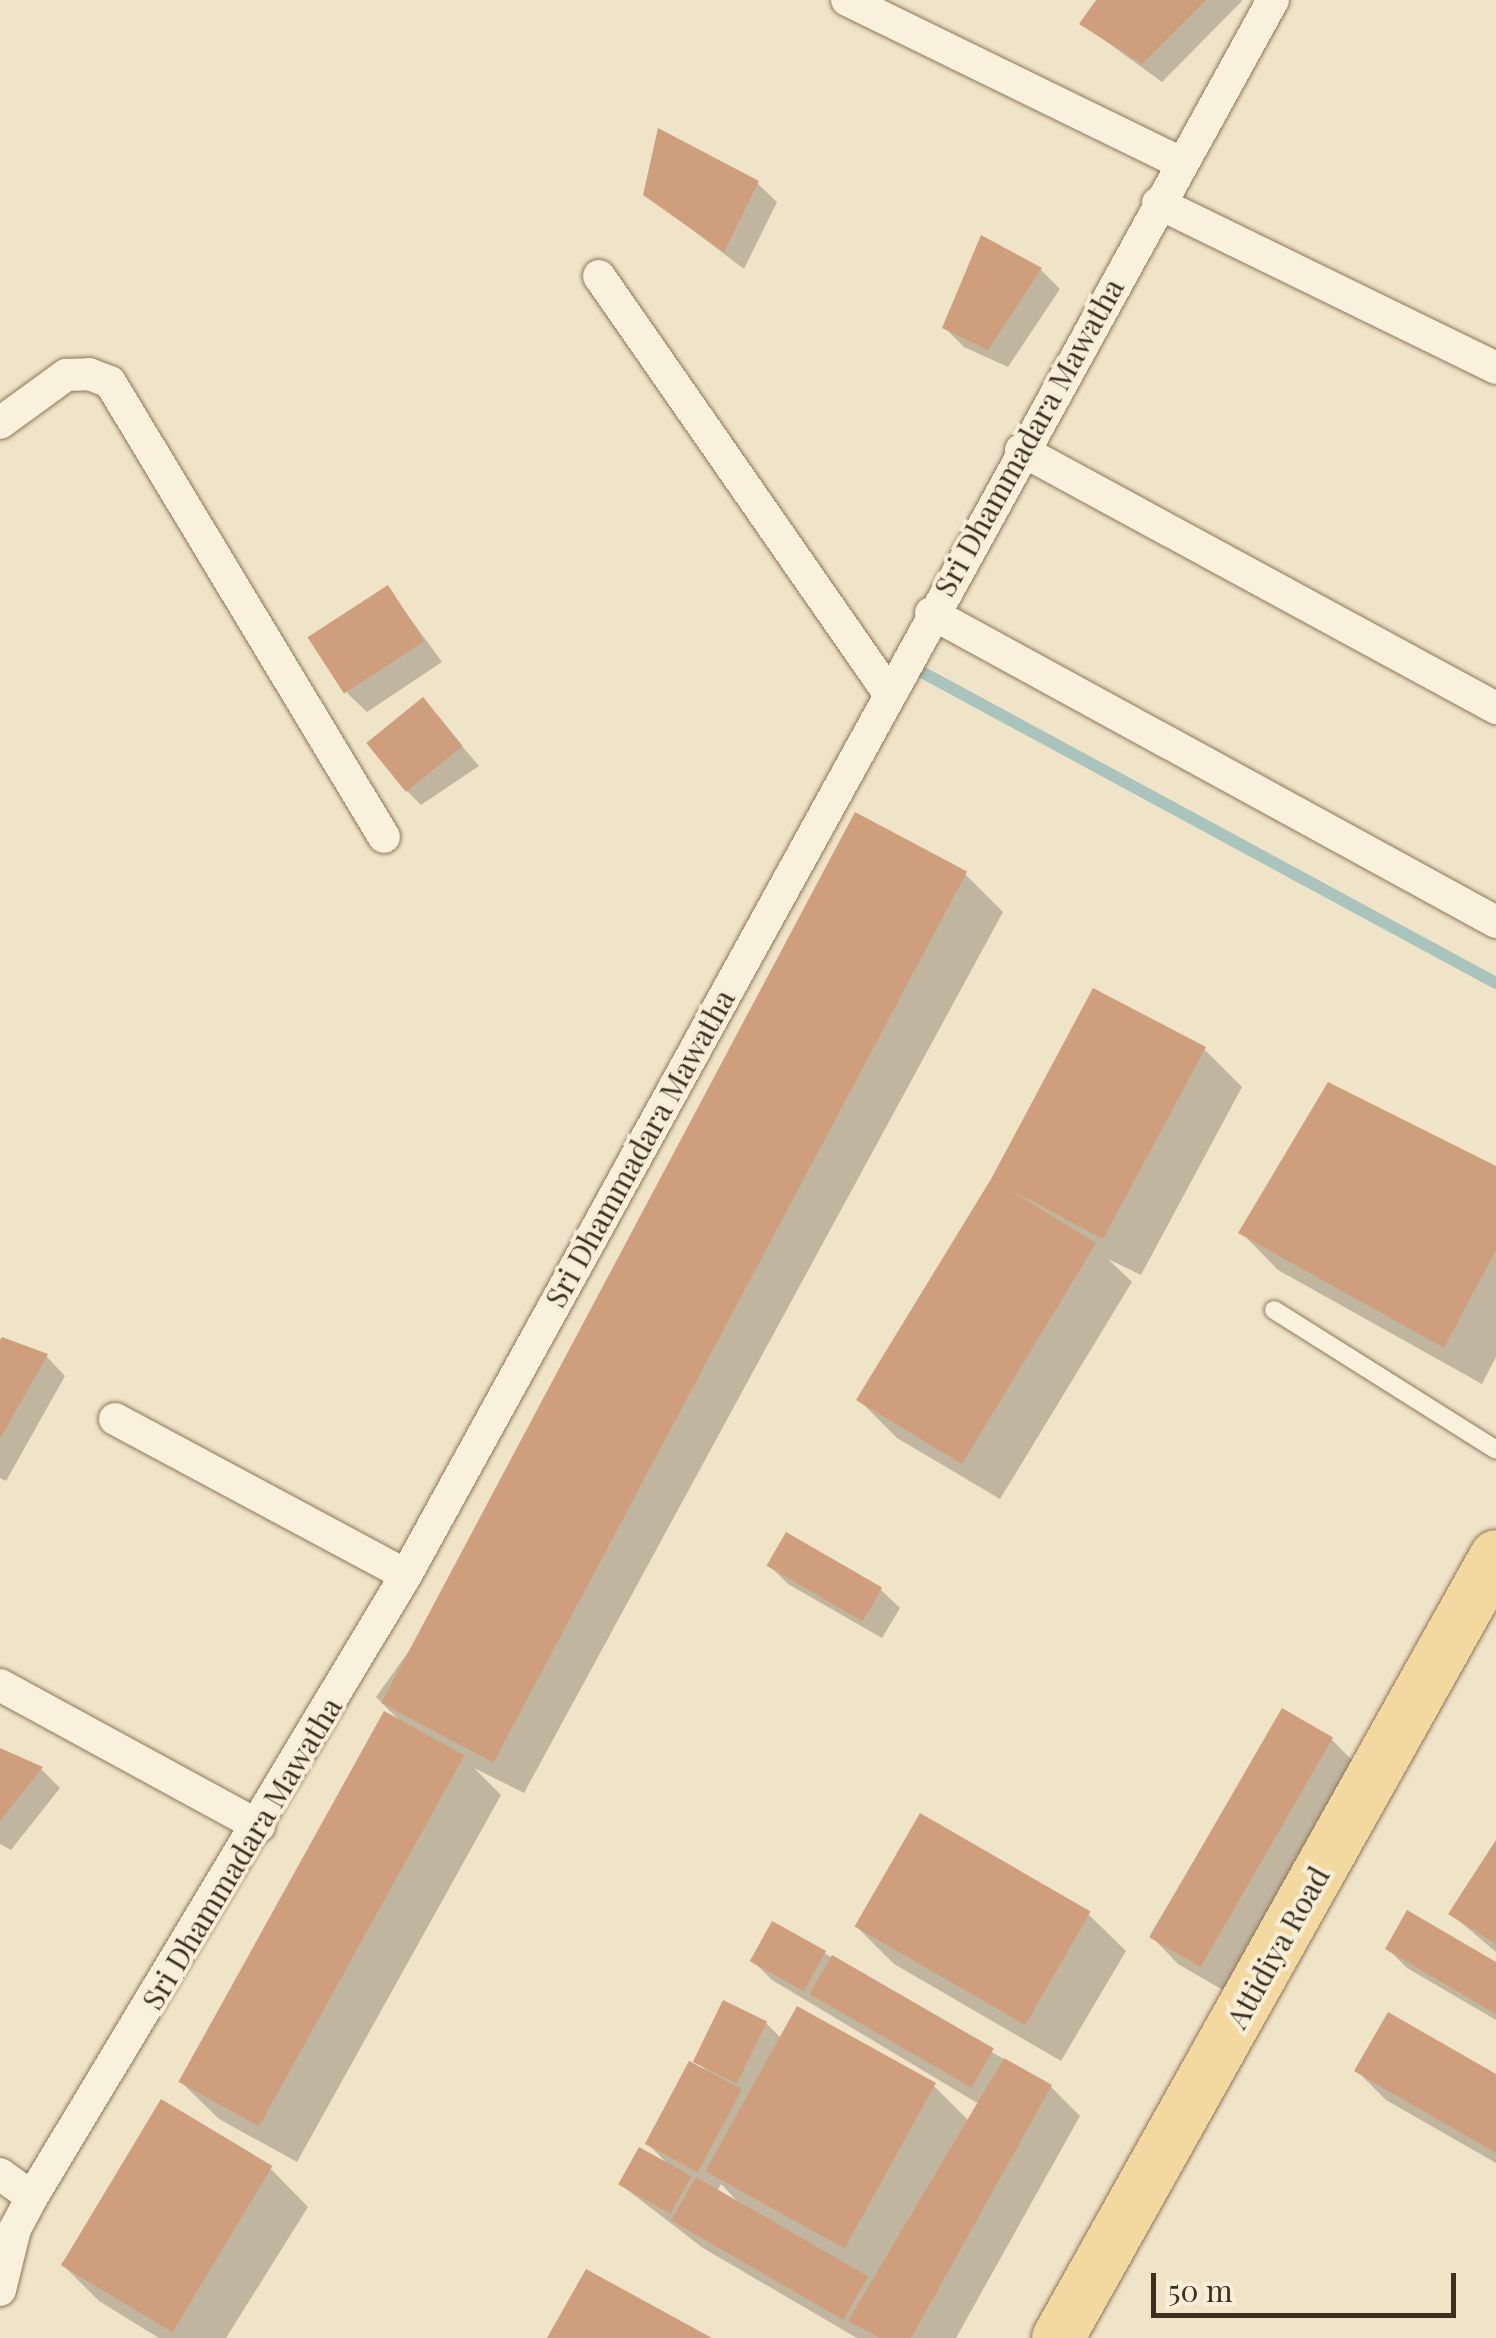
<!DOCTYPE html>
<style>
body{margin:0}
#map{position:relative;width:1496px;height:2338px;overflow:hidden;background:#f0e4c8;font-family:"Playfair Display",serif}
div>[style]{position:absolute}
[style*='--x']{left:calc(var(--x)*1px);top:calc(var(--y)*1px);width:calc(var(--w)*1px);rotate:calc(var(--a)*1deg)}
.shadow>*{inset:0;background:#0003}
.stream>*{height:12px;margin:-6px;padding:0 6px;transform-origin:6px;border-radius:6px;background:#a9c4bc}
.building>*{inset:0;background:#cf9f7d;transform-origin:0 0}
.roads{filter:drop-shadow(0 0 2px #8d765c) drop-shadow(0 0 2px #8d765c)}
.service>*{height:18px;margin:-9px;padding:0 9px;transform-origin:9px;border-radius:9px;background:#faf1dc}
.minor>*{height:32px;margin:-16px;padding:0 16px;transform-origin:16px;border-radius:16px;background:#faf1dc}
.primary>*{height:52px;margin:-26px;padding:0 26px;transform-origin:26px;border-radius:26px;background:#f3d9a0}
span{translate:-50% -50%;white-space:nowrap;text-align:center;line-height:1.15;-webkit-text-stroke:8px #f7eed8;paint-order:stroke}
.street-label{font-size:30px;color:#3d2e20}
.scale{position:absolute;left:1151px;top:2273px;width:305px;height:45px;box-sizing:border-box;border:5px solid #3d2e20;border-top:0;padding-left:12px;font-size:30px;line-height:35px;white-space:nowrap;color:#3d2e20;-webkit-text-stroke:8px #f7eed8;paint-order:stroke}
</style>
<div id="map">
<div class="shadow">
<i style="clip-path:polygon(1099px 0,1241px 0,1242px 1px,1162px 82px,1082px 24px)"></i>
<i style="clip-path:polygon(757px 183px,777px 202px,744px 269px,645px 194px)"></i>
<i style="clip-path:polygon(1041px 270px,1060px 289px,1008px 367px,964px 347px,945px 328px)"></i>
<i style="clip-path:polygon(388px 588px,442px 662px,367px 712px,347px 693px)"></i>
<i style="clip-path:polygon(423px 700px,479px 766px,421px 805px,402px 786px)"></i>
<i style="clip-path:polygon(965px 874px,1003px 912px,524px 1793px,474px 1768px,501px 1795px,297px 2162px,219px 2119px,181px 2082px,401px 1722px,376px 1697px)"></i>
<i style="clip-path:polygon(1204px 1049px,1242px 1087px,1141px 1275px,1108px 1259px,1132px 1282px,1000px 1499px,897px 1438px,859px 1400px,993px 1181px)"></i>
<i style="clip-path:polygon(1496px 1169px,1496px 1357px,1482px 1384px,1278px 1270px,1241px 1232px)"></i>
<i style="clip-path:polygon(0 1346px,46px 1356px,65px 1376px,6px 1481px,0 1478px)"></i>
<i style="clip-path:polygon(769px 1565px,880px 1589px,900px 1608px,882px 1638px,788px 1584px)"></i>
<i style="clip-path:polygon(1282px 1712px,1332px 1740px,1361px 1769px,1228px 1993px,1178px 1964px,1150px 1935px)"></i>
<i style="clip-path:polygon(0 1751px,41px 1769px,60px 1788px,11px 1850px,0 1844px)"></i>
<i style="clip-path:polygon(1496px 1845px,1496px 1952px,1451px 1914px)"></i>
<i style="clip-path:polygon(1088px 1914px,1126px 1951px,1061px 2061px,894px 1964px,856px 1926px)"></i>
<i style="clip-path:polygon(1388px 1949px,1496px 1965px,1496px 2020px,1407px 1968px)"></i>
<i style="clip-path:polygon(evenodd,824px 1953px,1051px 2087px,1080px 2116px,956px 2338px,857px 2338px,703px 2248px,621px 2185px,669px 2165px,648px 2144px,708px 2072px,696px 2061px,766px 2023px,781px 2038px,934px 2086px,969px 2121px,979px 2104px,772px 1980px,753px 1961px,824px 1953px,721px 2184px,739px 2203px,717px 2192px,721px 2184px)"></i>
<i style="clip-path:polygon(1357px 2071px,1496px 2077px,1496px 2163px,1386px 2100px)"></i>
<i style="clip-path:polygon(271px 2169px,308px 2207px,226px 2338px,159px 2338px,99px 2301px,61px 2263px)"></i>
</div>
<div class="stream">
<i style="--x:920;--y:671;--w:655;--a:28.44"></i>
</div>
<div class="building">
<i style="clip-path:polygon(1096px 0,1206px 0,1142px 64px,1079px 24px)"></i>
<i style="clip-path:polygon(658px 128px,759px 181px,724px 252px,643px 195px)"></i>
<i style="clip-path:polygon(981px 235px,1042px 268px,988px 350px,942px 328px)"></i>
<i style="left:388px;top:585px;width:67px;height:96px;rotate:57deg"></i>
<i style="left:423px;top:697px;width:63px;height:73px;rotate:51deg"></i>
<i style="left:855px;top:812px;width:127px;height:1009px;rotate:28deg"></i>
<i style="clip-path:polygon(1093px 988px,1206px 1047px,1103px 1239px,1005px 1187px,1096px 1243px,962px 1464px,856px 1400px,991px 1179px)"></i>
<i style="clip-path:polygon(1328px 1082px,1496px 1166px,1496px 1250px,1444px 1348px,1238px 1233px)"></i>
<i style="clip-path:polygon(2px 1337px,48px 1354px,0 1439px,0 1340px)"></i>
<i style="left:786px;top:1532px;width:111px;height:39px;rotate:30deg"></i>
<i style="left:1282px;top:1708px;width:59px;height:265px;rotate:30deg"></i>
<i style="left:384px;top:1711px;width:92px;height:424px;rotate:29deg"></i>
<i style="clip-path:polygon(0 1748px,43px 1767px,0 1821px)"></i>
<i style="left:920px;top:1813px;width:197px;height:131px;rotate:30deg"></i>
<i style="clip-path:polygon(1496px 1840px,1496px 1944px,1448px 1914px)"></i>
<i style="clip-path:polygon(1407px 1910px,1496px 1962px,1496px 2014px,1385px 1949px)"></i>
<i style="left:772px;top:1921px;width:62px;height:46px;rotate:29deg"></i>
<i style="left:832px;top:1955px;width:187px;height:45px;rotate:30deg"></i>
<i style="left:723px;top:2000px;width:49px;height:69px;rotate:26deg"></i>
<i style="left:797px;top:2006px;width:159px;height:189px;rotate:29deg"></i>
<i style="clip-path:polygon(1388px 2012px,1496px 2074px,1496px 2153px,1354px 2071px)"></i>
<i style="clip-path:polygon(1004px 2058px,1052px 2085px,911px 2338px,880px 2338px,848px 2321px)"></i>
<i style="left:689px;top:2061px;width:60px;height:94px;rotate:28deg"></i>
<i style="left:161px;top:2099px;width:130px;height:194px;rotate:31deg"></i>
<i style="left:639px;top:2147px;width:60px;height:43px;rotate:29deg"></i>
<i style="left:696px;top:2177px;width:199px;height:50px;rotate:30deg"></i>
<i style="clip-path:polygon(586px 2269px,712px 2338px,547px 2338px)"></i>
</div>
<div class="roads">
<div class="service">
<i style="--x:1274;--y:1310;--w:262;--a:32.2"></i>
</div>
<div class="minor">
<i style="--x:847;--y:0;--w:372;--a:26"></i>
<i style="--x:1158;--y:203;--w:376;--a:26"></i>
<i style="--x:599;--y:276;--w:507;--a:55.21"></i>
<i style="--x:0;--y:423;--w:82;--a:-36"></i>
<i style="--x:66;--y:375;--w:23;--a:-2"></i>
<i style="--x:89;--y:374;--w:22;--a:21"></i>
<i style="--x:110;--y:382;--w:531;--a:58.94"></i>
<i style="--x:1021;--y:450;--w:541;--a:28.51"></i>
<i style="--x:931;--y:613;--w:644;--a:28.67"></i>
<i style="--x:115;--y:1419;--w:330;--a:28.2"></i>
<i style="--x:0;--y:1685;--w:295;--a:28.6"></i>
<i style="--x:0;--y:2174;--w:39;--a:36"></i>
<i style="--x:0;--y:2290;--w:63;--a:-76.2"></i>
<i style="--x:15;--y:2229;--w:36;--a:-62"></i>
<i style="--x:32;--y:2197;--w:726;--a:-58.98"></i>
<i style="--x:406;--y:1575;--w:1798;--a:-61.17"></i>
</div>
<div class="primary">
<i style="--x:1058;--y:2338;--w:896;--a:-60.75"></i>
</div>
</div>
<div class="street-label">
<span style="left:1028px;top:437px;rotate:-61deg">Sri Dhammadara Mawatha</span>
<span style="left:639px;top:1148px;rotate:-61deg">Sri Dhammadara Mawatha</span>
<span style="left:241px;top:1853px;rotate:-59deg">Sri Dhammadara Mawatha</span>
<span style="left:1277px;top:1947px;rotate:-61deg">Attidiya Road</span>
</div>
<div class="scale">50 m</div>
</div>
